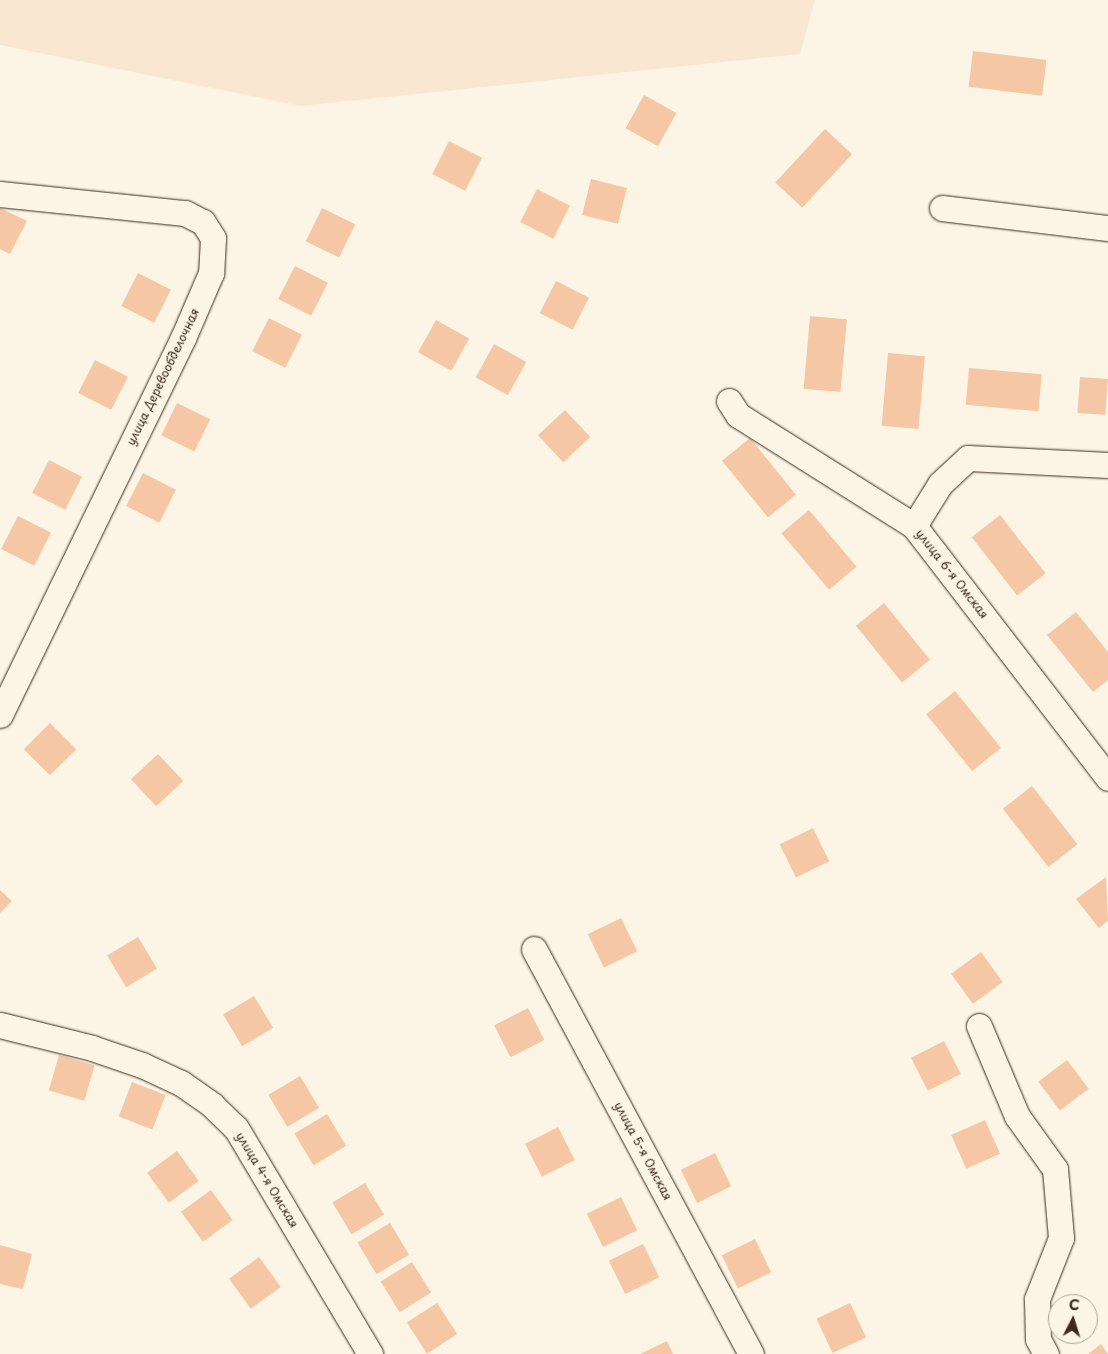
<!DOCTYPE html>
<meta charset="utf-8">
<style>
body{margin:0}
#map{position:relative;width:1108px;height:1354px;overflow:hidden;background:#fcf5e5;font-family:"Playpen Sans",sans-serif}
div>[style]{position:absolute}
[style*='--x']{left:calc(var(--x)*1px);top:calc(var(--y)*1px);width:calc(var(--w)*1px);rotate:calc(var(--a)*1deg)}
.built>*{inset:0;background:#fae7d2}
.building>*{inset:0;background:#f5c7a4;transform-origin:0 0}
.roads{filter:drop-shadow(0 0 1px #3b2a1e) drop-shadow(0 0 1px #3b2a1e)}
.minor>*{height:25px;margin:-12.5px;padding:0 12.5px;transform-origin:12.5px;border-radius:12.5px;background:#fcf5e5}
span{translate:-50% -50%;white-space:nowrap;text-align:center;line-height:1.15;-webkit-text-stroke:4px #fcf5e5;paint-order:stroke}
.street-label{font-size:12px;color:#3b2a1e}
.north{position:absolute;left:1048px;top:1294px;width:50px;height:50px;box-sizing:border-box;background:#fcf5e5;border:1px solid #afa495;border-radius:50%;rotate:5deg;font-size:14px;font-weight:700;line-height:20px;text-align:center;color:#3b2a1e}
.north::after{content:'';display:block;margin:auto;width:18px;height:22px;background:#3b2a1e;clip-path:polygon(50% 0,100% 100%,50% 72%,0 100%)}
</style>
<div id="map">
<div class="built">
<i style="clip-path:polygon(0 0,815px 0,800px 54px,301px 106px,0 45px)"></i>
</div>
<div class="building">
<i style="left:973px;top:51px;width:74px;height:36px;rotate:7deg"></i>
<i style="left:644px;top:95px;width:37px;height:38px;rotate:29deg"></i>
<i style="left:825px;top:129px;width:37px;height:73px;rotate:43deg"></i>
<i style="left:449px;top:141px;width:37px;height:37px;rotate:27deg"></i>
<i style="left:591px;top:179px;width:37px;height:37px;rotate:14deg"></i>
<i style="left:537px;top:189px;width:37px;height:37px;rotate:27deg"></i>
<i style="clip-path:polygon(0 208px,27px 221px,10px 254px,0 249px)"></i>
<i style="left:322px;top:208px;width:37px;height:37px;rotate:26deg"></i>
<i style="left:295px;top:266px;width:37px;height:37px;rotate:27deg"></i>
<i style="left:138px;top:273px;width:37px;height:37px;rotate:27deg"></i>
<i style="left:556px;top:281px;width:37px;height:36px;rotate:27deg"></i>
<i style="left:810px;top:316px;width:37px;height:73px;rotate:5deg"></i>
<i style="left:269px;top:318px;width:37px;height:37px;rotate:27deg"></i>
<i style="left:436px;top:320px;width:38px;height:37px;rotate:29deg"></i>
<i style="left:494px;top:344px;width:37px;height:38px;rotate:29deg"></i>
<i style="left:888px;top:353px;width:37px;height:73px;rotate:5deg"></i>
<i style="left:95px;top:360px;width:37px;height:37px;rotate:27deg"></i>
<i style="left:969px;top:368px;width:73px;height:37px;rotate:5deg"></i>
<i style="left:1080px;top:377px;width:28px;height:36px;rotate:4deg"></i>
<i style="left:177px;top:403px;width:37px;height:36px;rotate:26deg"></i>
<i style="left:565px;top:410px;width:37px;height:37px;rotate:47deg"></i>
<i style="left:750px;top:438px;width:73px;height:36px;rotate:51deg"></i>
<i style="left:49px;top:460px;width:37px;height:37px;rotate:27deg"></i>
<i style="left:143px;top:473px;width:37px;height:37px;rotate:27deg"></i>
<i style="left:809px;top:510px;width:74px;height:36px;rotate:50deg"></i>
<i style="left:1000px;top:515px;width:74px;height:36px;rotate:52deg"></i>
<i style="left:18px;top:516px;width:37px;height:37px;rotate:27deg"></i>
<i style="left:884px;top:603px;width:73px;height:36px;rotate:51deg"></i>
<i style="clip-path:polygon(1076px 612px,1108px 652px,1108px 680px,1093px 692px,1047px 635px)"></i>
<i style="left:955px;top:691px;width:73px;height:37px;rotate:51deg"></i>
<i style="left:50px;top:723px;width:37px;height:37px;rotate:45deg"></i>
<i style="left:158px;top:754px;width:37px;height:37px;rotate:47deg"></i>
<i style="left:1032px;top:786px;width:74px;height:37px;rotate:52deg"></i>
<i style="left:813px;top:828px;width:37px;height:37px;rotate:64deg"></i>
<i style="clip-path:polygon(1106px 877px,1108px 921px,1099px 928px,1076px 899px)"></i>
<i style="clip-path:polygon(0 890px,12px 901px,0 913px)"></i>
<i style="left:621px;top:918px;width:37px;height:37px;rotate:64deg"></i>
<i style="left:138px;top:937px;width:37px;height:36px;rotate:59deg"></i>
<i style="left:981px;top:952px;width:37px;height:37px;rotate:54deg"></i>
<i style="left:254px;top:996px;width:37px;height:36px;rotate:59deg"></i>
<i style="left:528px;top:1008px;width:36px;height:38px;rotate:63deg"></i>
<i style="left:944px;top:1041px;width:37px;height:37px;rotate:63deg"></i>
<i style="left:59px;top:1055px;width:37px;height:37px;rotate:16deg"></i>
<i style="left:1067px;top:1060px;width:36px;height:36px;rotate:53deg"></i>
<i style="left:300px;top:1076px;width:37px;height:37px;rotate:59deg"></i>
<i style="left:132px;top:1082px;width:36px;height:37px;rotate:21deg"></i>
<i style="left:327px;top:1114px;width:37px;height:38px;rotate:59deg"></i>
<i style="left:985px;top:1120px;width:37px;height:37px;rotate:66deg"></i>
<i style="left:558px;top:1127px;width:37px;height:37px;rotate:63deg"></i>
<i style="left:177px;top:1151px;width:37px;height:37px;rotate:54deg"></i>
<i style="left:715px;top:1153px;width:37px;height:38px;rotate:64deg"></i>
<i style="left:365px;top:1183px;width:37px;height:38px;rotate:59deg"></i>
<i style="left:211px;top:1190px;width:37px;height:37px;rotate:54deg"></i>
<i style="left:621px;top:1197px;width:37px;height:38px;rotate:64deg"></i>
<i style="left:390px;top:1223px;width:37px;height:38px;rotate:59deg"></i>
<i style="left:755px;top:1239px;width:37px;height:37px;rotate:64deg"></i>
<i style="left:643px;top:1244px;width:37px;height:38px;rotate:64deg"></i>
<i style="clip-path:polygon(0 1245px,32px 1254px,23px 1289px,0 1284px)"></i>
<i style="left:259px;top:1257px;width:37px;height:37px;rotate:54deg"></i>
<i style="left:412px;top:1262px;width:36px;height:37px;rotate:58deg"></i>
<i style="left:437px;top:1303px;width:37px;height:36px;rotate:57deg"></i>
<i style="left:850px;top:1303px;width:38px;height:37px;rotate:65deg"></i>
<i style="clip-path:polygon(667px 1341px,673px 1354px,640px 1354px)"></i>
<i style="clip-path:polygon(1101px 1344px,1108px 1354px,1088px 1354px)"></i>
</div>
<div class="roads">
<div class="minor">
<i style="--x:0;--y:194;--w:186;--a:5.9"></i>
<i style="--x:185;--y:213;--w:20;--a:27"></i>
<i style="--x:203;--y:222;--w:19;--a:58"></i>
<i style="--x:213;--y:238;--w:35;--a:93"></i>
<i style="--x:211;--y:273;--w:71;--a:113.3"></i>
<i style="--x:183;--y:338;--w:419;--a:115.9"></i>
<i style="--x:942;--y:208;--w:167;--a:6.9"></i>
<i style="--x:729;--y:401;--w:17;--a:57"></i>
<i style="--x:738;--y:415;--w:208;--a:32.2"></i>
<i style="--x:914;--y:526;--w:318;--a:52.4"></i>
<i style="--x:914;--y:526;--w:49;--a:-58.2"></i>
<i style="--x:940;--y:484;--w:38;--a:-43"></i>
<i style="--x:968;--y:458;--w:140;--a:2.9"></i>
<i style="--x:534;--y:949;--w:459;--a:61.8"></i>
<i style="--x:0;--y:1025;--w:95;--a:14"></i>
<i style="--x:92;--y:1048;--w:53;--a:18.8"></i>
<i style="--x:142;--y:1065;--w:43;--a:24.8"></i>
<i style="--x:181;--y:1083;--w:38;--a:35"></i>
<i style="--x:212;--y:1105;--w:33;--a:44"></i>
<i style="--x:236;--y:1128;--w:263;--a:59.3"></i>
<i style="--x:979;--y:1026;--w:98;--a:67.1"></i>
<i style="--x:1017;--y:1116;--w:65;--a:54.4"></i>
<i style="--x:1055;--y:1169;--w:69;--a:85"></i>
<i style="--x:1061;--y:1238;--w:66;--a:111.5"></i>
<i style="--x:1037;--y:1299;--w:40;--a:88.6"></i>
<i style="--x:1038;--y:1339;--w:17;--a:62"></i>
</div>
</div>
<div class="street-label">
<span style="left:163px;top:377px;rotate:-64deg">улица Деревообделочная</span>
<span style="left:952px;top:574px;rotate:52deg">улица 6-я Омская</span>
<span style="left:643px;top:1151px;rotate:62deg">улица 5-я Омская</span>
<span style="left:267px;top:1180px;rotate:59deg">улица 4-я Омская</span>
</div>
<div class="north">С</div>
</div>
